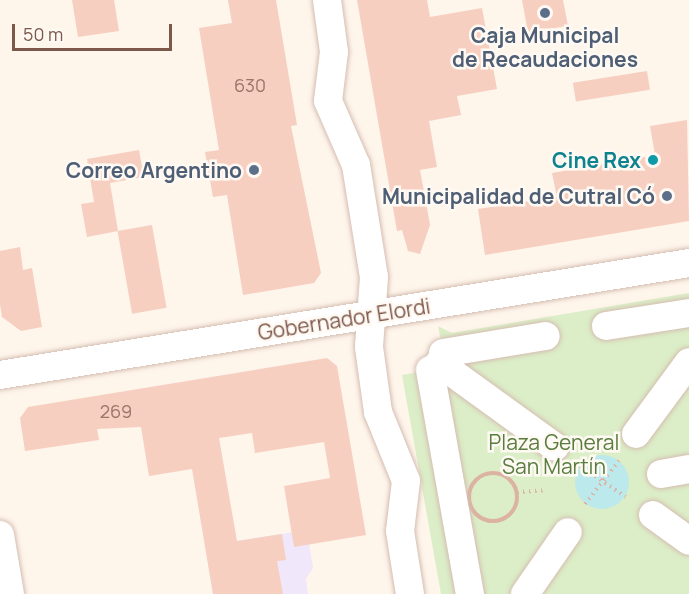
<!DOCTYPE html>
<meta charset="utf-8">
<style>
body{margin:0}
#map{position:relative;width:689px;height:594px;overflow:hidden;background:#fef5eb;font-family:Manrope,sans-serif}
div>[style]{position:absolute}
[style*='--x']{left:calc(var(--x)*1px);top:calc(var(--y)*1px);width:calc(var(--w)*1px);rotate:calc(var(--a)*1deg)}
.education>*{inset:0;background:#f1e7fb}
.green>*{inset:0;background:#dbeec7}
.water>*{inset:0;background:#bce9eb}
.round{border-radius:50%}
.building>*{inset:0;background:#f6cfc0;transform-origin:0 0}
.path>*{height:4px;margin-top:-2px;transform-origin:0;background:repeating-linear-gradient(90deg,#dcb2a2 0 1.5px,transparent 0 6px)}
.path>.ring{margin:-2px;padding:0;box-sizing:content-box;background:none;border:4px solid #dcb2a2;border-radius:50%}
.roads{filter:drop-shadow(0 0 2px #d5bdb1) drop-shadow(0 0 2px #d5bdb1)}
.minor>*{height:28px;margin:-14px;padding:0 14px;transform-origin:14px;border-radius:14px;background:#fff}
.dots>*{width:16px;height:16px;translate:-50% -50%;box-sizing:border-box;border:3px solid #fff9f3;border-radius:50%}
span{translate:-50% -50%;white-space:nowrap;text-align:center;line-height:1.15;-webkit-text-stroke:5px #fff9f3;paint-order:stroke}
.number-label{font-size:18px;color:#9b7568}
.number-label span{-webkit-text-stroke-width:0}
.service-label{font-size:21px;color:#4e5e75;font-weight:700}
.right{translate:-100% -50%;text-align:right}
.culture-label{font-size:21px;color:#0d838f;font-weight:700}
.street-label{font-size:21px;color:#7d574a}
.park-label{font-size:21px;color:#587d3e}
.scale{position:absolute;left:12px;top:24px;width:160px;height:27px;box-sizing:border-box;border:3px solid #7d574a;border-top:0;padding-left:8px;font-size:18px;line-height:21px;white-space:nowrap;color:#7d574a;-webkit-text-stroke:4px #fff9f3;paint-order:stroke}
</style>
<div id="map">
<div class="education">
<i style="clip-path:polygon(307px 530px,313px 568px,306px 579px,308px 594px,213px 594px,205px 546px)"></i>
</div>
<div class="green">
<i style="clip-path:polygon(689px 293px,689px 594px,441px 594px,402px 375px,434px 369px,444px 357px,438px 326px,452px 333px)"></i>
</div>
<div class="water">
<i class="round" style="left:575px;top:455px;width:54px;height:54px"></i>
</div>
<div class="building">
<i style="clip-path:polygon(72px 0,114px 0,119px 31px,78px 37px)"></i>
<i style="clip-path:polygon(228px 0,276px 0,297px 125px,291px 126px,321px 273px,314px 283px,243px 295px,227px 195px,213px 197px,205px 152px,219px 150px,199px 28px,232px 23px)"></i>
<i style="clip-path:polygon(357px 0,427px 0,430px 17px,482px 8px,497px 89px,457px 96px,461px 115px,429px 121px,437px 167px,420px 170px,430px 225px,420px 254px,408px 251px,402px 230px,397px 231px)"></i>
<i style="clip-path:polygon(522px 0,563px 0,568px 26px,528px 32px)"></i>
<i style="left:647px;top:71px;width:19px;height:75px;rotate:81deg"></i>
<i style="clip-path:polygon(687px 120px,689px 221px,485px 255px,478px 209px,557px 197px,552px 173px,655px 155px,650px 126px)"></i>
<i style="clip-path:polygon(139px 150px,144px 177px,110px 183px,118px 231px,87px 237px,81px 204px,94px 202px,87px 159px)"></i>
<i style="left:152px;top:225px;width:84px;height:35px;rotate:80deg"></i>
<i style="clip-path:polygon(20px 247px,23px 270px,32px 268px,42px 327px,21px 331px,2px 317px,0 304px,0 251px)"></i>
<i style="clip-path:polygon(327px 358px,337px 366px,366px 535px,294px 547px,284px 486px,330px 478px,324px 442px,255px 453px,252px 433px,219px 438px,237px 541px,282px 534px,286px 560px,277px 561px,283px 594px,213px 594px,192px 469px,149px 476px,141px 427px,97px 429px,99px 440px,25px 451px,20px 418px,28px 407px)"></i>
</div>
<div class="path">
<i style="--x:580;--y:466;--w:55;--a:34"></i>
<i class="ring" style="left:469px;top:473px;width:44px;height:44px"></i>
<i style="--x:517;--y:492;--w:26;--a:-4"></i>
<i style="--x:585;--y:504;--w:55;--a:-51.7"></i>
</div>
<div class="roads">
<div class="minor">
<i style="--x:327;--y:0;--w:52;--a:82.3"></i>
<i style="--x:334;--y:52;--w:49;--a:97"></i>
<i style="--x:328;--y:101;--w:70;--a:66.4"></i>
<i style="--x:356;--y:165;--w:113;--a:80.9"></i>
<i style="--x:374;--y:277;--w:70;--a:94.1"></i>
<i style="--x:369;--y:347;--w:66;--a:82.1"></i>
<i style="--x:378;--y:412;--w:74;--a:67.9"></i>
<i style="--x:406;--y:481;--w:50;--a:96.8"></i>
<i style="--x:400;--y:531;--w:64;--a:81"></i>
<i style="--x:606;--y:326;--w:84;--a:-8.9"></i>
<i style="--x:443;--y:353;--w:104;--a:-9.4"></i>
<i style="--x:439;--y:363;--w:143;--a:35.9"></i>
<i style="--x:430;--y:370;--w:228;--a:79.9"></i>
<i style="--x:0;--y:375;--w:698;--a:-9.23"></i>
<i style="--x:636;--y:434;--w:89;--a:-53.6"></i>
<i style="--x:661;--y:474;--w:28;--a:-10"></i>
<i style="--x:653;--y:515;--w:44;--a:35.8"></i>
<i style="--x:0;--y:535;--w:60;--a:80.4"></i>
<i style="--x:525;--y:594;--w:75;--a:-55.3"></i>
</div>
</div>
<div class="dots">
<i style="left:545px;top:13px;background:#5c6f8a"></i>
<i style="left:653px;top:160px;background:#0f9aa8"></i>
<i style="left:254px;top:170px;background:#5c6f8a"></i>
<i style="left:667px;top:196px;background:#5c6f8a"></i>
</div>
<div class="number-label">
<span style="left:250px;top:85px">630</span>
<span style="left:116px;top:411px">269</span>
</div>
<div class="service-label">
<span style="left:545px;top:47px">Caja Municipal<br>de Recaudaciones</span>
<span class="right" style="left:242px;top:170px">Correo Argentino</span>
<span class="right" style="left:655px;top:196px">Municipalidad de Cutral Có</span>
</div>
<div class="culture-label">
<span class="right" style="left:641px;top:160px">Cine Rex</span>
</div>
<div class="street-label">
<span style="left:344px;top:319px;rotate:-9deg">Gobernador Elordi</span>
</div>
<div class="park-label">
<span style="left:554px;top:454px">Plaza General<br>San Martín</span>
</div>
<div class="scale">50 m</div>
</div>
